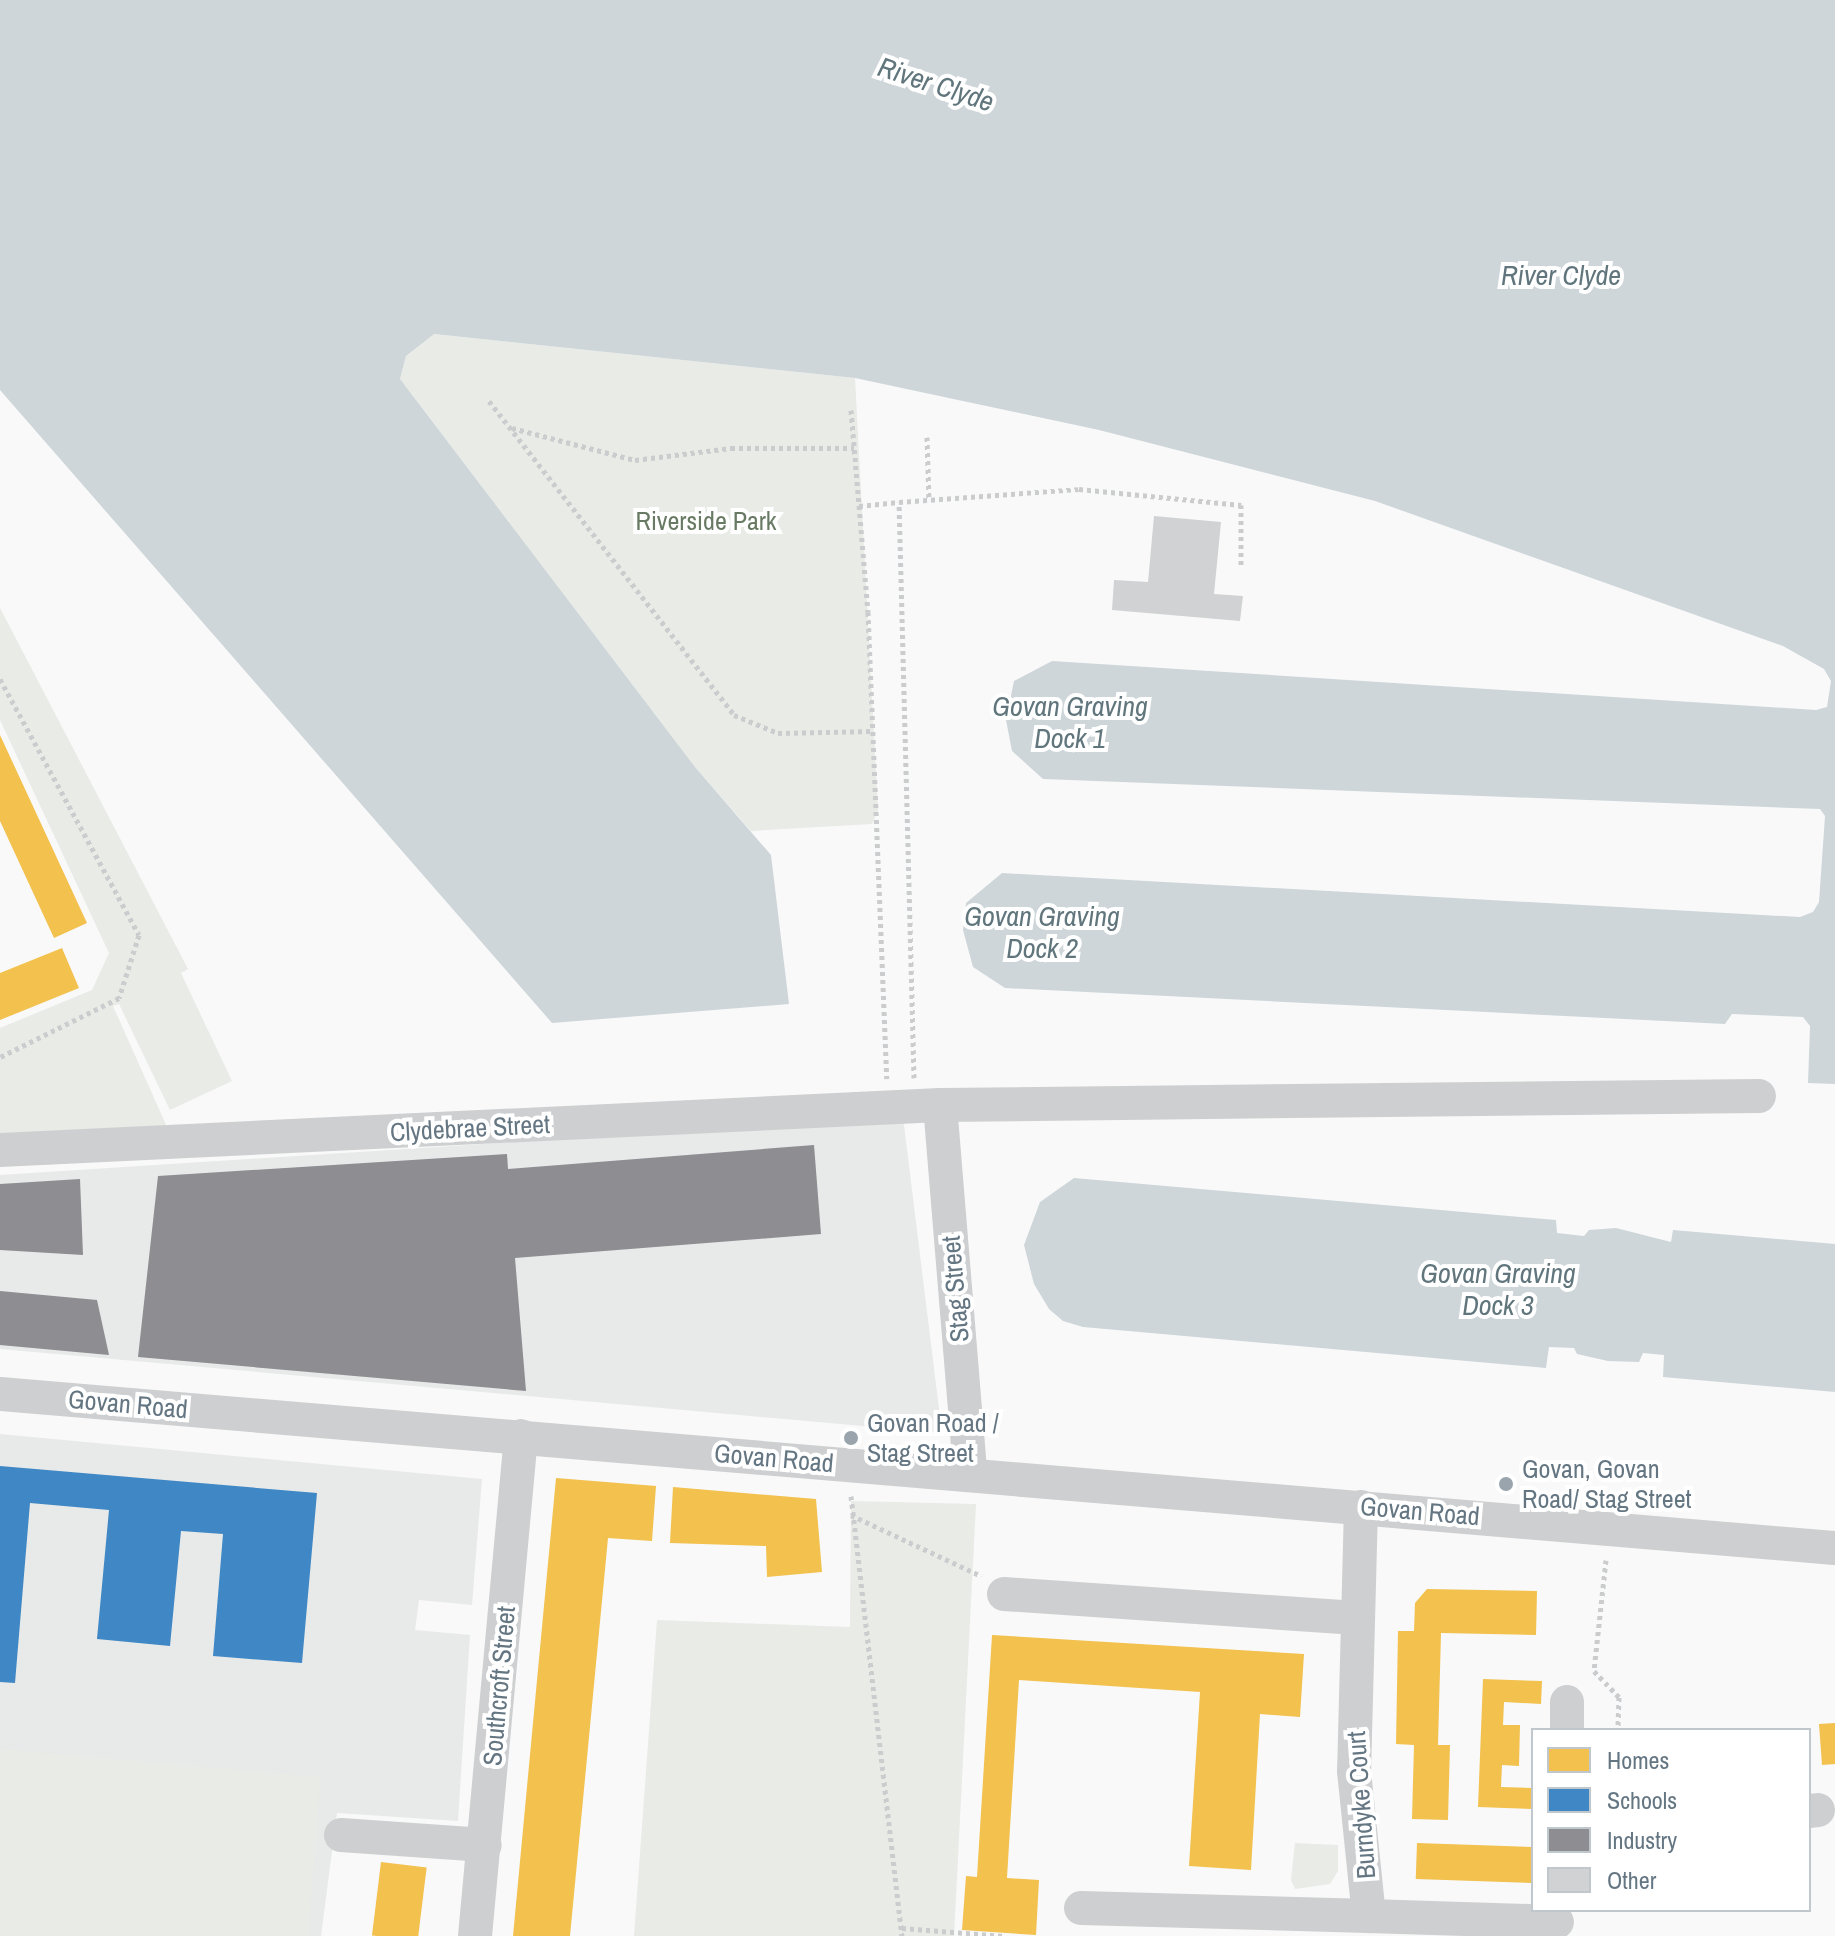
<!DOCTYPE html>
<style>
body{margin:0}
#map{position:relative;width:1835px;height:1936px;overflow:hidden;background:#f9f9f9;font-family:"Archivo Narrow",sans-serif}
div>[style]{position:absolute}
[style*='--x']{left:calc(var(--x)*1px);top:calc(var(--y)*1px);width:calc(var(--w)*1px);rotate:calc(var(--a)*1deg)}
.built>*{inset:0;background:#e8e9e9}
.green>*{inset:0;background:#e8ebe6}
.water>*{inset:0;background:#ced6d9}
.homes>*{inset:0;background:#f2c14e;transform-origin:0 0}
.schools>*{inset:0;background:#3f88c5}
.industry>*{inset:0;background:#8d8d92}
.building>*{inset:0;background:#d0d2d3}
.path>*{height:5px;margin-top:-2.5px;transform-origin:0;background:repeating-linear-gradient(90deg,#cbcccd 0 4px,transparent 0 8px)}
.minor>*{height:34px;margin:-17px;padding:0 17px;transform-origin:17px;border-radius:17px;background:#cecfd0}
.dots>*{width:22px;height:22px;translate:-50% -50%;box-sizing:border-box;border:4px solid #fff;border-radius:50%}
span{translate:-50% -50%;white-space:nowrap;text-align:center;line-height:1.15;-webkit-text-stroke:8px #fff;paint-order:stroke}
.park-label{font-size:26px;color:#687a64}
.street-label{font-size:26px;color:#657683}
.poi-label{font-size:26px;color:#657683}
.left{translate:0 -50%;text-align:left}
.water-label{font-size:28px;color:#60757c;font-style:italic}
.legend{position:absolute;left:1531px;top:1728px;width:280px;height:184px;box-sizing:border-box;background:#fff;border:2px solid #c1c8cd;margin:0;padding:10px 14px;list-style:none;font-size:24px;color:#657683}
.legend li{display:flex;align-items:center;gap:16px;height:40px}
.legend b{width:40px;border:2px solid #c1c8cd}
</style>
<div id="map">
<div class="built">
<i style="clip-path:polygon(903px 1117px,942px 1433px,0 1349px,0 1175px)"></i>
<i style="clip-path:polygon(0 1434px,482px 1479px,472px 1605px,419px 1600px,415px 1630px,470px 1635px,458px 1821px,337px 1813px,321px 1936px,0 1936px)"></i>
</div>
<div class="green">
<i style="clip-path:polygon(433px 334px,855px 378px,878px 810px,872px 824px,751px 831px,695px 767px,400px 379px,406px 356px)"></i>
<i style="clip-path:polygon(0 608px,188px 969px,181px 973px,232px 1081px,170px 1110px,119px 1004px,113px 1006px,167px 1127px,0 1138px,0 1028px,92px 990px,109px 953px,0 720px)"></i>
<i style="clip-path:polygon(851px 1501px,976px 1504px,954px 1936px,634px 1936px,657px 1620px,850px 1627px)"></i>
<i style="clip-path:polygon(0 1749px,321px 1777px,308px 1936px,0 1936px)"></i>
<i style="clip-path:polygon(1295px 1843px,1338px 1845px,1338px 1871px,1330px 1884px,1295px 1889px,1291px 1880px)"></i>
</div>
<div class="water">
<i style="clip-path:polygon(0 0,1835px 0,1835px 1084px,1808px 1083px,1810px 1026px,1803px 1017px,1732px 1014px,1725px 1024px,1005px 988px,973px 967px,963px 930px,966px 903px,1002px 873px,1800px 917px,1813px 912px,1819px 902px,1825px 816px,1820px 809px,1043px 779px,1012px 751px,1006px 720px,1014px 681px,1052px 661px,1816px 710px,1827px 707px,1831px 681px,1824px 669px,1783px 646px,1375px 501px,1099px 430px,855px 378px,434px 334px,406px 356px,400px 379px,695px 767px,771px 855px,789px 1004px,552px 1023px,0 390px)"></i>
<i style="clip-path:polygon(1074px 1178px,1556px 1220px,1557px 1233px,1584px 1236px,1589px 1230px,1616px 1228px,1671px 1242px,1673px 1230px,1835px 1244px,1835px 1392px,1663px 1377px,1664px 1355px,1643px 1353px,1639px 1362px,1608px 1361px,1577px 1354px,1574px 1348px,1549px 1347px,1546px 1368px,1083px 1327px,1063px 1321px,1049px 1309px,1034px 1284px,1024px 1245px,1040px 1202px)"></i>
</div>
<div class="homes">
<i style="clip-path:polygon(0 735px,87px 923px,54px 938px,0 821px)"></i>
<i style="clip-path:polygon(62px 948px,79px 988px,0 1020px,0 973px)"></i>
<i style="clip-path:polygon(556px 1478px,656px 1486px,652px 1541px,608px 1538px,570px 1936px,513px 1936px)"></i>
<i style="clip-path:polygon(673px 1487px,816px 1499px,822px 1572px,767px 1577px,766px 1546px,670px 1543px)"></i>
<i style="clip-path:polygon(1427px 1589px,1537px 1591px,1536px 1635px,1441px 1633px,1438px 1745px,1450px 1745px,1448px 1820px,1412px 1819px,1414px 1745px,1396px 1744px,1398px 1631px,1414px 1631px,1415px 1603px)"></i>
<i style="clip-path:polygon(992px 1635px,1304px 1654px,1300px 1717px,1260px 1714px,1251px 1870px,1189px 1866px,1200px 1692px,1019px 1680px,1007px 1878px,1039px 1880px,1036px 1935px,962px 1930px,966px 1876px,977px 1877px)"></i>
<i style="clip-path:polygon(1483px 1679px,1542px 1681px,1541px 1704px,1504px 1702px,1503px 1725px,1520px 1725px,1519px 1766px,1502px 1765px,1501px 1787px,1533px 1788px,1533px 1809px,1478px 1807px)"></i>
<i style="clip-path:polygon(1835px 1723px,1835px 1764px,1822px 1765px,1819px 1724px)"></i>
<i style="left:1417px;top:1843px;width:116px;height:36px;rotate:2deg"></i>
<i style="left:381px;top:1862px;width:46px;height:74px;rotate:7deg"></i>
</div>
<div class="schools">
<i style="clip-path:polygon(0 1466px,317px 1493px,302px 1663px,213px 1656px,223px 1534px,181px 1531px,170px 1646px,97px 1639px,109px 1510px,30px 1503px,15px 1683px,0 1682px)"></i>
</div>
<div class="industry">
<i style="clip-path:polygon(814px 1145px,821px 1234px,515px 1258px,526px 1391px,138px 1357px,158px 1176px,507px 1154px,508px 1169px)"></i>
<i style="clip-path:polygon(80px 1179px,83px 1255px,0 1250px,0 1184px)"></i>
<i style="clip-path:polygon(0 1291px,97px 1300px,109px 1355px,0 1345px)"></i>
</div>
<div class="building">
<i style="clip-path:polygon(1154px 516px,1221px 522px,1214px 594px,1243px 596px,1240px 621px,1112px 610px,1114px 580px,1148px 582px)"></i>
</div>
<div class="path">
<i style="--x:489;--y:401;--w:398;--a:52"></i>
<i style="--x:734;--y:715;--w:48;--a:22.2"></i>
<i style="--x:778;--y:733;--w:96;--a:-1.2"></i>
<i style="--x:851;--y:410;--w:203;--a:85.2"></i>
<i style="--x:868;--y:612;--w:467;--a:87.7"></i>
<i style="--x:512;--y:428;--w:127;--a:14.6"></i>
<i style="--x:635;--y:460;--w:97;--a:-7.1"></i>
<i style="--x:731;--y:448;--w:123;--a:0"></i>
<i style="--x:927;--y:437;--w:63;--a:88.2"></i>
<i style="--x:859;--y:506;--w:40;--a:-5.7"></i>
<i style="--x:0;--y:679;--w:291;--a:61.5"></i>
<i style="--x:139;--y:935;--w:66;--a:107.6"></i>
<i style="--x:119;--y:998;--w:133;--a:153.6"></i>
<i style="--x:914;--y:1078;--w:576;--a:-91.49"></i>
<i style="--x:899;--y:502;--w:180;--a:-4.1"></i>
<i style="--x:1079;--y:489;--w:163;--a:5.6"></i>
<i style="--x:1241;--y:505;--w:63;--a:90"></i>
<i style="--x:851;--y:1496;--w:443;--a:83.4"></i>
<i style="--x:851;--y:1515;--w:144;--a:25.1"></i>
<i style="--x:1606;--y:1560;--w:112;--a:96.2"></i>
<i style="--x:1594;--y:1671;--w:36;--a:46"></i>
<i style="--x:1619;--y:1697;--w:33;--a:92"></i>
<i style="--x:902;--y:1928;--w:102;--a:4.5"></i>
</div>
<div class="minor">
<i style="--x:940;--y:1105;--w:369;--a:85.3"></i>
<i style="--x:0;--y:1150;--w:941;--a:-2.74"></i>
<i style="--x:940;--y:1105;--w:819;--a:-0.63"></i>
<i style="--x:0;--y:1394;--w:1841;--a:4.8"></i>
<i style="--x:1361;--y:1507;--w:264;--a:91.5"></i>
<i style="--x:1354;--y:1771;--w:146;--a:84.1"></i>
<i style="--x:1369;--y:1916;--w:188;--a:1.8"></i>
<i style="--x:1004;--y:1594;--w:353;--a:3.9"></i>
<i style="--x:1567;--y:1730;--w:28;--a:-90"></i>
<i style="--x:1809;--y:1811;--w:9;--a:-6"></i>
<i style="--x:341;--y:1835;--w:144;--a:4"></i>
<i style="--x:1081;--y:1908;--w:288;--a:1.6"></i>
<i style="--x:475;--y:1936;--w:502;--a:-84.74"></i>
</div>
<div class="dots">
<i style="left:851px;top:1438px;background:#99a4ac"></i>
<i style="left:1506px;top:1484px;background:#99a4ac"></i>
</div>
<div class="park-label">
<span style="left:706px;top:521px">Riverside Park</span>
</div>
<div class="street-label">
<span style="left:470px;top:1128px;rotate:-3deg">Clydebrae Street</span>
<span style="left:955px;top:1289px;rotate:-95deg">Stag Street</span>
<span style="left:128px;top:1404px;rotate:5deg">Govan Road</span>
<span style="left:774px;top:1458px;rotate:5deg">Govan Road</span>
<span style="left:1420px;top:1511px;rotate:5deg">Govan Road</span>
<span style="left:499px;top:1686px;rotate:-85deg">Southcroft Street</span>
<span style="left:1361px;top:1805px;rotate:-94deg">Burndyke Court</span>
</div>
<div class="poi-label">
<span class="left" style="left:867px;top:1438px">Govan Road /<br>Stag Street</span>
<span class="left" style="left:1522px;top:1484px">Govan, Govan<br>Road/ Stag Street</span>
</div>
<div class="water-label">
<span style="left:936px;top:84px;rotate:18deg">River Clyde</span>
<span style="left:1561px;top:275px">River Clyde</span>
<span style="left:1070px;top:722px">Govan Graving<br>Dock 1</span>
<span style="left:1042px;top:932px">Govan Graving<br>Dock 2</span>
<span style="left:1498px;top:1289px">Govan Graving<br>Dock 3</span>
</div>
<ul class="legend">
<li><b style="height:22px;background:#f2c14e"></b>Homes</li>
<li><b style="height:22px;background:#3f88c5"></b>Schools</li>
<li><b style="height:22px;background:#8d8d92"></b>Industry</li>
<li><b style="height:22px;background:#d0d2d3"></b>Other</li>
</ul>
</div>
